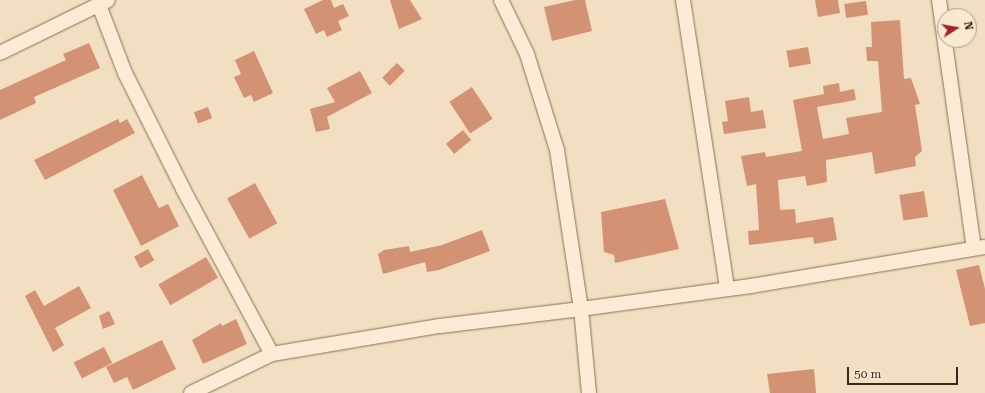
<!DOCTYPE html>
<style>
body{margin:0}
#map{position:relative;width:985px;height:393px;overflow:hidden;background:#f2dfc1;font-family:"Roboto Serif",serif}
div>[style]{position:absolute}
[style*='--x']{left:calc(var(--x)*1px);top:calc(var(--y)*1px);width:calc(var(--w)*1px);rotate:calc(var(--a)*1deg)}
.building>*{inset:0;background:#d39273;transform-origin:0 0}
.roads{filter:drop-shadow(0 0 1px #8d6e56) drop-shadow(0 0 1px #8d6e56)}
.street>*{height:14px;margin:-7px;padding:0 7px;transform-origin:7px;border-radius:7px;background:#fcecd5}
span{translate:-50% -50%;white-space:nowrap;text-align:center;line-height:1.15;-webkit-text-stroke:3px #f8e9d1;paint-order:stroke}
.north{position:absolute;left:937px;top:8px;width:40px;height:40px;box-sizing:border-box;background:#f8e9d1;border:1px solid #ac9c89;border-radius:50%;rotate:79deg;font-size:11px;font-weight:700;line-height:16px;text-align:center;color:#3b281c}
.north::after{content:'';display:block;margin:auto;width:14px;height:18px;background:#a1212e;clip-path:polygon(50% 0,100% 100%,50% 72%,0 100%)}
.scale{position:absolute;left:847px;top:367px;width:111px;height:18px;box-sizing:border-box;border:2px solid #3b281c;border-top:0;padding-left:5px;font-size:12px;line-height:14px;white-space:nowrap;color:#3b281c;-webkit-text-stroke:3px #f8e9d1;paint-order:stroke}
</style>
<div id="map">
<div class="building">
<i style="clip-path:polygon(323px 0,331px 0,334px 8px,343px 4px,349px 16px,338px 21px,342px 30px,327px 37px,324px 30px,316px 34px,304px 9px)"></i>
<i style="clip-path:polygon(390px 0,410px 0,422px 19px,399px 29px)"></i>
<i style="clip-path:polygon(575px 0,585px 0,592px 31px,552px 41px,544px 7px)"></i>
<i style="clip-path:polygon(815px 0,838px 0,840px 13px,818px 17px)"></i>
<i style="left:866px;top:1px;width:14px;height:22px;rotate:82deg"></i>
<i style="clip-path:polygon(900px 20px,904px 79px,911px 78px,920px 104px,915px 105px,922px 151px,915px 157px,916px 166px,875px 174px,872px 152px,826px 160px,827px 182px,807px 186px,805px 176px,778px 180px,780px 210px,795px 209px,796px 223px,833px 217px,837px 240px,814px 244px,813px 237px,749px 245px,748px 231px,759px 230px,756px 184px,747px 186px,741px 156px,765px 152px,766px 157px,802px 151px,793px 100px,824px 94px,823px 86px,839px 83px,840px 92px,854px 89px,856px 100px,817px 107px,823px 139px,849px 134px,846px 118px,882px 112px,878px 61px,867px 61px,866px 47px,872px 47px,871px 22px)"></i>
<i style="clip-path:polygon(89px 43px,100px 68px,34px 97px,36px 103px,0 120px,0 90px,66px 60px,63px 54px)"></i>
<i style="left:808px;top:47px;width:17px;height:22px;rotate:80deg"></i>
<i style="clip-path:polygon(254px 51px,273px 93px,254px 102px,251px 95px,244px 98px,234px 77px,241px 74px,235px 60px)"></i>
<i style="left:397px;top:63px;width:11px;height:21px;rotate:45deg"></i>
<i style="clip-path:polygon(360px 71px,372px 93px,327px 117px,330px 129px,316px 132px,310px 109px,335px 102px,327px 88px)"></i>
<i style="left:472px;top:87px;width:38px;height:27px;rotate:57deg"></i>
<i style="clip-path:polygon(749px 97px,751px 112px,763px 110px,766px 128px,724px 134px,722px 122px,728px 121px,725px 101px)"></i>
<i style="left:208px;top:107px;width:12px;height:15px;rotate:70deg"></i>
<i style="clip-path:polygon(118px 119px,120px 123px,127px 119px,135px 133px,45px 180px,34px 160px)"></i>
<i style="left:463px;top:130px;width:13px;height:22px;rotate:51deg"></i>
<i style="clip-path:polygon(142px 175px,159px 208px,168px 204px,179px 226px,141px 246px,113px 190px)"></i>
<i style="left:255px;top:183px;width:46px;height:32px;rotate:61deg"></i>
<i style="left:924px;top:191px;width:26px;height:25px;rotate:81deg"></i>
<i style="clip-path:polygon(665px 199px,679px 249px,615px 263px,614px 255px,604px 252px,601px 212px)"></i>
<i style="clip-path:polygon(482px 230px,490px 251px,439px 270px,427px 272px,425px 262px,383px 274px,378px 254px,384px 250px,409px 246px,410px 252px,442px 245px)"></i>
<i style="left:148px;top:249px;width:13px;height:16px;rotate:61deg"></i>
<i style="left:206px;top:257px;width:24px;height:55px;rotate:60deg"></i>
<i style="clip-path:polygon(979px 265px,985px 289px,985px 323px,970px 326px,956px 270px)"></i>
<i style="clip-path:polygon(79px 286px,91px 308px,55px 328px,64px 345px,53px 352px,25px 296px,35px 290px,44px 306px)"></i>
<i style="clip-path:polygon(109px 311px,115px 324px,103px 329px,99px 316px)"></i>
<i style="clip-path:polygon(236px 319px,247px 344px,203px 364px,192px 340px,221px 323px,222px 326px)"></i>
<i style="clip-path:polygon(162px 340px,176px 369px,133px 390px,127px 377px,114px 383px,106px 367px)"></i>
<i style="left:104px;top:347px;width:18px;height:34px;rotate:63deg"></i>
<i style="clip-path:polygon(814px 369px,816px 393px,770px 393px,767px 374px)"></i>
</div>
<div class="roads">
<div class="street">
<i style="--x:683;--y:0;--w:292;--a:81.3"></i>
<i style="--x:939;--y:0;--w:250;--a:82"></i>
<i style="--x:99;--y:5;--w:73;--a:69.1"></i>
<i style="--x:125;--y:73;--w:130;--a:63.4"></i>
<i style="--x:183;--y:189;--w:187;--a:61.7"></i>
<i style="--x:0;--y:53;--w:120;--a:-26.1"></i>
<i style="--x:191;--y:393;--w:90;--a:-25.7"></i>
<i style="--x:272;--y:354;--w:170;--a:-9.5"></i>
<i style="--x:440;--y:326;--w:142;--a:-6.9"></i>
<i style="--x:581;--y:309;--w:161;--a:-98.6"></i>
<i style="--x:557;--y:150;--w:101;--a:-107.4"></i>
<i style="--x:527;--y:54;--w:60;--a:-115.7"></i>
<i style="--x:589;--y:393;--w:84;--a:-95.4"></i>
<i style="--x:581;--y:309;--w:172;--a:-7.7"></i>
<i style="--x:751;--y:286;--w:237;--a:-9.5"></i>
</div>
</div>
<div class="north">N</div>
<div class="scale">50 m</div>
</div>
